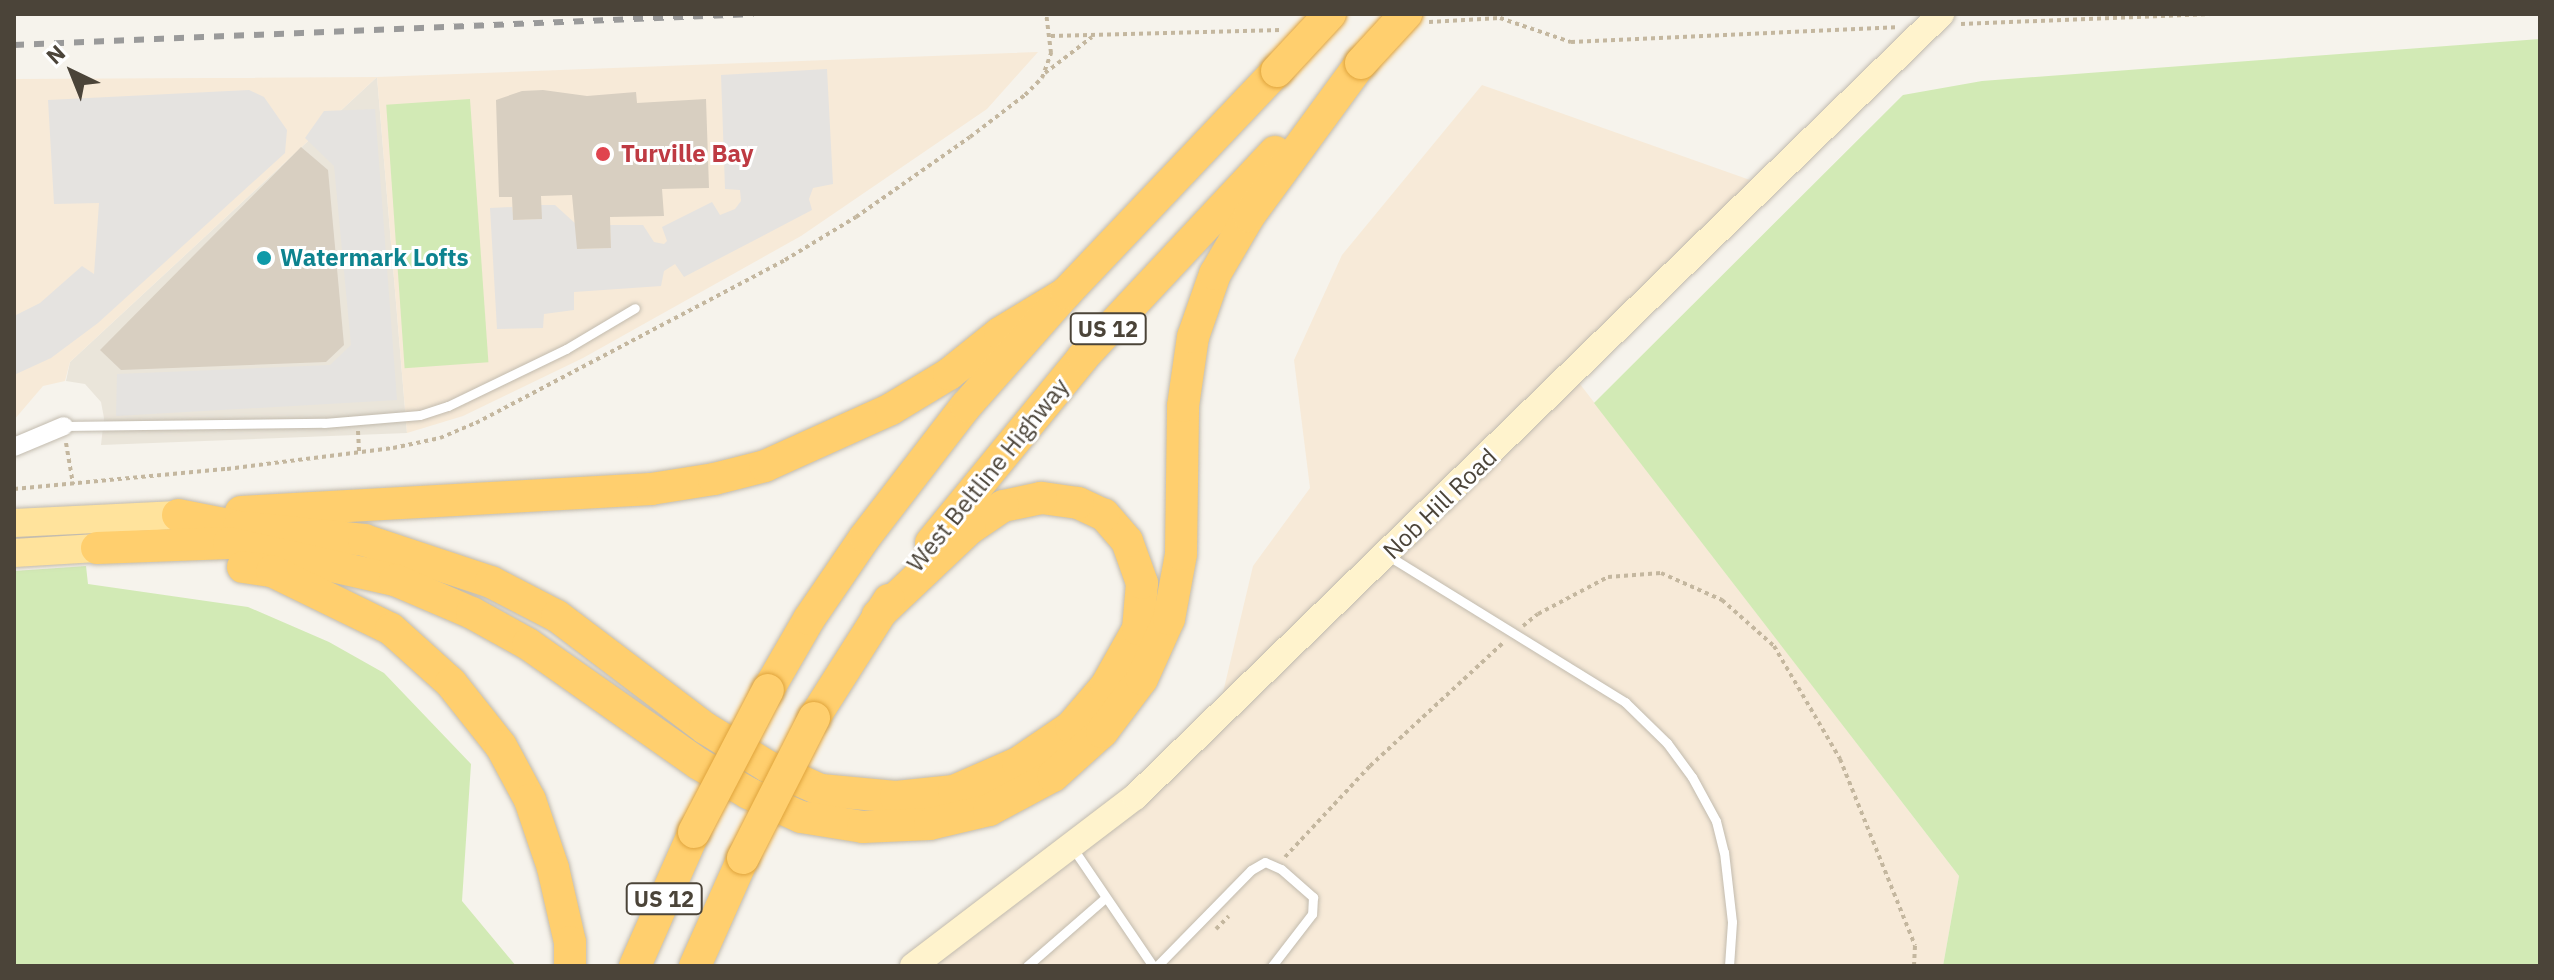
<!DOCTYPE html>
<style>
body{margin:0}
#map{position:relative;width:2554px;height:980px;overflow:hidden;background:#f6f3ec;font-family:"IBM Plex Sans",sans-serif}
div>[style]{position:absolute}
[style*='--x']{left:calc(var(--x)*1px);top:calc(var(--y)*1px);width:calc(var(--w)*1px);rotate:calc(var(--a)*1deg)}
.residential>*{inset:0;background:#eae5da}
.commercial>*{inset:0;background:#f7ead8}
.green>*{inset:0;background:#d2eab5;transform-origin:0 0}
.parking>*{inset:0;background:#e5e3e0}
.building>*{inset:0;background:#d8cfc1}
.path>*{height:4px;margin-top:-2px;transform-origin:0;background:repeating-linear-gradient(90deg,#c4b79f 0 4px,transparent 0 8px)}
.roads{filter:drop-shadow(0 0 2px #c2bbae) drop-shadow(0 0 2px #c2bbae)}
.lane>*{height:9px;margin:-4.5px;padding:0 4.5px;transform-origin:4.5px;border-radius:4.5px;background:#fff}
.street>*{height:18px;margin:-9px;padding:0 9px;transform-origin:9px;border-radius:9px;background:#fff}
.secondary>*{height:26px;margin:-13px;padding:0 13px;transform-origin:13px;border-radius:13px;background:#fff3cd}
.primary>*{height:28px;margin:-14px;padding:0 14px;transform-origin:14px;border-radius:14px;background:#ffe39c}
.highway>*{height:32px;margin:-16px;padding:0 16px;transform-origin:16px;border-radius:16px;background:#ffcf6e}
.rail>*{height:6px;margin-top:-3px;transform-origin:0;background:repeating-linear-gradient(90deg,#9a9a9a 0 10px,transparent 0 20px)}
.bridges{filter:drop-shadow(0 0 2px #e0a43c) drop-shadow(0 0 2px #e0a43c)}
.highway-bridge>*{height:32px;margin:-16px;padding:0 16px;transform-origin:16px;border-radius:16px;background:#ffcf6e}
.dots>*{width:22px;height:22px;translate:-50% -50%;box-sizing:border-box;border:4px solid #fff;border-radius:50%}
span{translate:-50% -50%;white-space:nowrap;text-align:center;line-height:1.15;-webkit-text-stroke:6px #fff;paint-order:stroke}
.shield-label span{padding:2px 6px;background:#fff;border:2px solid;border-radius:6px;-webkit-text-stroke-width:0}
.shield-label{font-size:22px;color:#4b4439;font-weight:700}
.health-label{font-size:24px;color:#be3a42;font-weight:700}
.left{translate:0 -50%;text-align:left}
.culture-label{font-size:24px;color:#0d838f;font-weight:700}
.street-label{font-size:24px;color:#4b4439}
.frame{position:absolute;inset:0;border:16px solid #4b4439;pointer-events:none}
.north{position:absolute;left:32px;top:32px;width:80px;height:80px;-webkit-text-stroke:6px #fff;paint-order:stroke;rotate:317deg;font-size:22px;font-weight:700;line-height:32px;text-align:center;color:#4b4439}
.north::after{content:'';display:block;margin:auto;width:28px;height:36px;background:#4b4439;clip-path:polygon(50% 0,100% 100%,50% 72%,0 100%)}
</style>
<div id="map">
<div class="residential">
<i style="clip-path:polygon(377px 77px,407px 433px,101px 445px,104px 418px,101px 402px,85px 384px,66px 381px,70px 362px)"></i>
</div>
<div class="commercial">
<i style="clip-path:polygon(1038px 52px,987px 109px,801px 236px,583px 358px,463px 416px,407px 433px,377px 77px,70px 362px,65px 381px,43px 386px,14px 420px,14px 79px,377px 77px)"></i>
<i style="clip-path:polygon(1482px 85px,1767px 186px,1573px 375px,1959px 876px,1943px 966px,913px 966px,1216px 722px,1253px 566px,1310px 488px,1294px 360px,1342px 255px)"></i>
</div>
<div class="green">
<i style="clip-path:polygon(2540px 39px,2540px 966px,1943px 966px,1959px 876px,1594px 403px,1903px 95px,1982px 81px)"></i>
<i style="left:470px;top:99px;width:264px;height:84px;rotate:86deg"></i>
<i style="clip-path:polygon(86px 566px,88px 584px,248px 607px,329px 642px,384px 673px,471px 764px,462px 901px,516px 966px,14px 966px,14px 571px)"></i>
</div>
<div class="parking">
<i style="clip-path:polygon(827px 69px,833px 184px,813px 188px,809px 199px,812px 210px,684px 277px,675px 264px,664px 271px,661px 286px,574px 292px,574px 310px,544px 314px,543px 328px,497px 329px,490px 208px,512px 207px,514px 220px,541px 219px,541px 205px,555px 205px,577px 225px,577px 249px,611px 248px,610px 225px,643px 225px,654px 242px,664px 244px,667px 241px,662px 227px,712px 202px,720px 215px,735px 209px,741px 201px,740px 190px,725px 189px,721px 75px)"></i>
<i style="clip-path:polygon(249px 90px,264px 97px,287px 130px,285px 153px,98px 323px,51px 358px,14px 375px,14px 316px,40px 303px,82px 266px,94px 274px,99px 203px,54px 204px,48px 100px)"></i>
<i style="clip-path:polygon(375px 109px,397px 400px,116px 416px,117px 374px,330px 365px,351px 345px,334px 166px,305px 138px,324px 111px)"></i>
</div>
<div class="building">
<i style="clip-path:polygon(543px 90px,587px 96px,636px 92px,637px 103px,706px 99px,709px 188px,662px 189px,664px 216px,610px 217px,611px 248px,577px 249px,572px 195px,541px 196px,542px 219px,513px 220px,512px 197px,499px 197px,496px 100px,522px 91px)"></i>
<i style="clip-path:polygon(301px 147px,328px 170px,344px 345px,326px 362px,121px 370px,100px 350px)"></i>
</div>
<div class="path">
<i style="--x:1429;--y:22;--w:71;--a:-3.2"></i>
<i style="--x:1500;--y:18;--w:75;--a:18.7"></i>
<i style="--x:1571;--y:42;--w:325;--a:-2.6"></i>
<i style="--x:1961;--y:24;--w:250;--a:-2.3"></i>
<i style="--x:1051;--y:36;--w:230;--a:-1.5"></i>
<i style="--x:1045;--y:73;--w:59;--a:-37.5"></i>
<i style="--x:358;--y:431;--w:21;--a:87"></i>
<i style="--x:66;--y:443;--w:42;--a:80.3"></i>
<i style="--x:14;--y:489;--w:214;--a:-5.4"></i>
<i style="--x:227;--y:469;--w:167;--a:-7.2"></i>
<i style="--x:393;--y:448;--w:48;--a:-12"></i>
<i style="--x:440;--y:438;--w:39;--a:-23"></i>
<i style="--x:476;--y:423;--w:349;--a:-27.8"></i>
<i style="--x:785;--y:260;--w:83;--a:-31.2"></i>
<i style="--x:856;--y:217;--w:139;--a:-35.1"></i>
<i style="--x:970;--y:137;--w:69;--a:-37.4"></i>
<i style="--x:1025;--y:95;--w:24;--a:-45"></i>
<i style="--x:1042;--y:78;--w:27;--a:-70"></i>
<i style="--x:1051;--y:53;--w:39;--a:-97"></i>
<i style="--x:1523;--y:626;--w:19;--a:-39"></i>
<i style="--x:1538;--y:614;--w:79;--a:-27.9"></i>
<i style="--x:1608;--y:577;--w:53;--a:-4.3"></i>
<i style="--x:1661;--y:573;--w:67;--a:23.9"></i>
<i style="--x:1722;--y:600;--w:69;--a:41.5"></i>
<i style="--x:1774;--y:646;--w:131;--a:59.7"></i>
<i style="--x:1840;--y:759;--w:201;--a:68.1"></i>
<i style="--x:1915;--y:946;--w:20;--a:93"></i>
<i style="--x:1285;--y:857;--w:125;--a:-47"></i>
<i style="--x:1370;--y:766;--w:183;--a:-42.8"></i>
<i style="--x:1216;--y:929;--w:18;--a:-45"></i>
</div>
<div class="roads">
<div class="lane">
<i style="--x:64;--y:426;--w:260;--a:-0.7"></i>
<i style="--x:324;--y:423;--w:96;--a:-4.8"></i>
<i style="--x:420;--y:415;--w:29;--a:-18"></i>
<i style="--x:448;--y:406;--w:131;--a:-25.8"></i>
<i style="--x:566;--y:349;--w:80;--a:-30.7"></i>
<i style="--x:1387;--y:555;--w:280;--a:31.7"></i>
<i style="--x:1625;--y:702;--w:59;--a:44.3"></i>
<i style="--x:1667;--y:743;--w:42;--a:53.7"></i>
<i style="--x:1692;--y:777;--w:50;--a:61.4"></i>
<i style="--x:1716;--y:821;--w:32;--a:76"></i>
<i style="--x:1724;--y:852;--w:70;--a:83.5"></i>
<i style="--x:1732;--y:922;--w:44;--a:93.9"></i>
<i style="--x:1072;--y:847;--w:144;--a:55.8"></i>
<i style="--x:1027;--y:966;--w:103;--a:-41.1"></i>
<i style="--x:1157;--y:966;--w:134;--a:-45.6"></i>
<i style="--x:1251;--y:870;--w:16;--a:-30"></i>
<i style="--x:1265;--y:862;--w:17;--a:24"></i>
<i style="--x:1281;--y:869;--w:43;--a:41.2"></i>
<i style="--x:1313;--y:897;--w:17;--a:93"></i>
<i style="--x:1312;--y:914;--w:66;--a:127.6"></i>
</div>
<div class="street">
<i style="--x:14;--y:447;--w:54;--a:-22.8"></i>
</div>
<div class="secondary">
<i style="--x:913;--y:966;--w:279;--a:-37.3"></i>
<i style="--x:1135;--y:797;--w:1124;--a:-44.17"></i>
</div>
<div class="primary">
<i style="--x:14;--y:523;--w:164;--a:-2.8"></i>
<i style="--x:14;--y:553;--w:83;--a:-3.4"></i>
</div>
<div class="highway">
<i style="--x:241;--y:512;--w:411;--a:-3.2"></i>
<i style="--x:651;--y:489;--w:64;--a:-9"></i>
<i style="--x:714;--y:479;--w:53;--a:-14.3"></i>
<i style="--x:765;--y:466;--w:138;--a:-24.3"></i>
<i style="--x:891;--y:409;--w:68;--a:-31.1"></i>
<i style="--x:949;--y:374;--w:65;--a:-38.8"></i>
<i style="--x:1000;--y:333;--w:77;--a:-31.2"></i>
<i style="--x:178;--y:515;--w:62;--a:11.1"></i>
<i style="--x:239;--y:527;--w:126;--a:5.9"></i>
<i style="--x:364;--y:540;--w:134;--a:18.3"></i>
<i style="--x:491;--y:582;--w:74;--a:27.3"></i>
<i style="--x:557;--y:616;--w:186;--a:37.1"></i>
<i style="--x:705;--y:728;--w:73;--a:31.5"></i>
<i style="--x:767;--y:766;--w:59;--a:24"></i>
<i style="--x:821;--y:790;--w:75;--a:5.3"></i>
<i style="--x:896;--y:797;--w:58;--a:-5.9"></i>
<i style="--x:954;--y:791;--w:70;--a:-23.6"></i>
<i style="--x:1018;--y:763;--w:64;--a:-34.2"></i>
<i style="--x:1071;--y:727;--w:54;--a:-49.5"></i>
<i style="--x:1106;--y:686;--w:65;--a:-60.7"></i>
<i style="--x:1138;--y:629;--w:46;--a:-85"></i>
<i style="--x:1142;--y:583;--w:45;--a:-109.7"></i>
<i style="--x:1127;--y:541;--w:35;--a:-131"></i>
<i style="--x:1104;--y:515;--w:29;--a:-155"></i>
<i style="--x:1078;--y:503;--w:37;--a:-172"></i>
<i style="--x:1041;--y:498;--w:39;--a:168"></i>
<i style="--x:1003;--y:506;--w:40;--a:146"></i>
<i style="--x:970;--y:528;--w:127;--a:136.6"></i>
<i style="--x:931;--y:543;--w:240;--a:-50.7"></i>
<i style="--x:1083;--y:357;--w:281;--a:-46.9"></i>
<i style="--x:97;--y:548;--w:132;--a:-2.2"></i>
<i style="--x:229;--y:543;--w:170;--a:12.6"></i>
<i style="--x:395;--y:580;--w:84;--a:23.2"></i>
<i style="--x:472;--y:613;--w:64;--a:29"></i>
<i style="--x:528;--y:644;--w:209;--a:35.1"></i>
<i style="--x:699;--y:764;--w:57;--a:30.6"></i>
<i style="--x:748;--y:793;--w:58;--a:24.4"></i>
<i style="--x:801;--y:817;--w:63;--a:9.2"></i>
<i style="--x:863;--y:827;--w:67;--a:-2.6"></i>
<i style="--x:930;--y:824;--w:61;--a:-13.3"></i>
<i style="--x:989;--y:810;--w:72;--a:-28"></i>
<i style="--x:1053;--y:776;--w:66;--a:-41.9"></i>
<i style="--x:1102;--y:732;--w:66;--a:-53"></i>
<i style="--x:1142;--y:679;--w:66;--a:-65.8"></i>
<i style="--x:1169;--y:619;--w:66;--a:-79.5"></i>
<i style="--x:1181;--y:554;--w:148;--a:-89.2"></i>
<i style="--x:1183;--y:406;--w:70;--a:-81.8"></i>
<i style="--x:1193;--y:337;--w:67;--a:-70.8"></i>
<i style="--x:1215;--y:274;--w:67;--a:-59.6"></i>
<i style="--x:1249;--y:216;--w:190;--a:-53.8"></i>
<i style="--x:243;--y:567;--w:29;--a:8"></i>
<i style="--x:272;--y:571;--w:132;--a:26"></i>
<i style="--x:391;--y:629;--w:81;--a:42"></i>
<i style="--x:451;--y:683;--w:80;--a:51.6"></i>
<i style="--x:501;--y:746;--w:61;--a:61.8"></i>
<i style="--x:530;--y:800;--w:72;--a:71.3"></i>
<i style="--x:553;--y:868;--w:76;--a:77.1"></i>
<i style="--x:570;--y:942;--w:24;--a:90"></i>
<i style="--x:768;--y:690;--w:82;--a:-60"></i>
<i style="--x:809;--y:619;--w:99;--a:-55.7"></i>
<i style="--x:865;--y:537;--w:165;--a:-52.4"></i>
<i style="--x:966;--y:406;--w:151;--a:-48.5"></i>
<i style="--x:1066;--y:293;--w:306;--a:-46.5"></i>
<i style="--x:814;--y:718;--w:140;--a:-57.6"></i>
<i style="--x:635;--y:966;--w:146;--a:-66.2"></i>
<i style="--x:695;--y:966;--w:118;--a:-66"></i>
</div>
</div>
<div class="rail">
<i style="--x:14;--y:45;--w:740;--a:-2.4"></i>
</div>
<div class="bridges">
<div class="highway-bridge">
<i style="--x:1361;--y:63;--w:67;--a:-47.4"></i>
<i style="--x:1277;--y:71;--w:78;--a:-47.1"></i>
<i style="--x:694;--y:832;--w:160;--a:-62.5"></i>
<i style="--x:743;--y:858;--w:157;--a:-63.1"></i>
</div>
</div>
<div class="dots">
<i style="left:603px;top:154px;background:#e0444e"></i>
<i style="left:264px;top:258px;background:#0f9aa8"></i>
</div>
<div class="shield-label">
<span style="left:1108px;top:329px">US 12</span>
<span style="left:664px;top:899px">US 12</span>
</div>
<div class="health-label">
<span class="left" style="left:621px;top:154px">Turville Bay</span>
</div>
<div class="culture-label">
<span class="left" style="left:280px;top:258px">Watermark Lofts</span>
</div>
<div class="street-label">
<span style="left:988px;top:475px;rotate:-51deg">West Beltline Highway</span>
<span style="left:1440px;top:504px;rotate:-44deg">Nob Hill Road</span>
</div>
<div class="frame"></div>
<div class="north">N</div>
</div>
